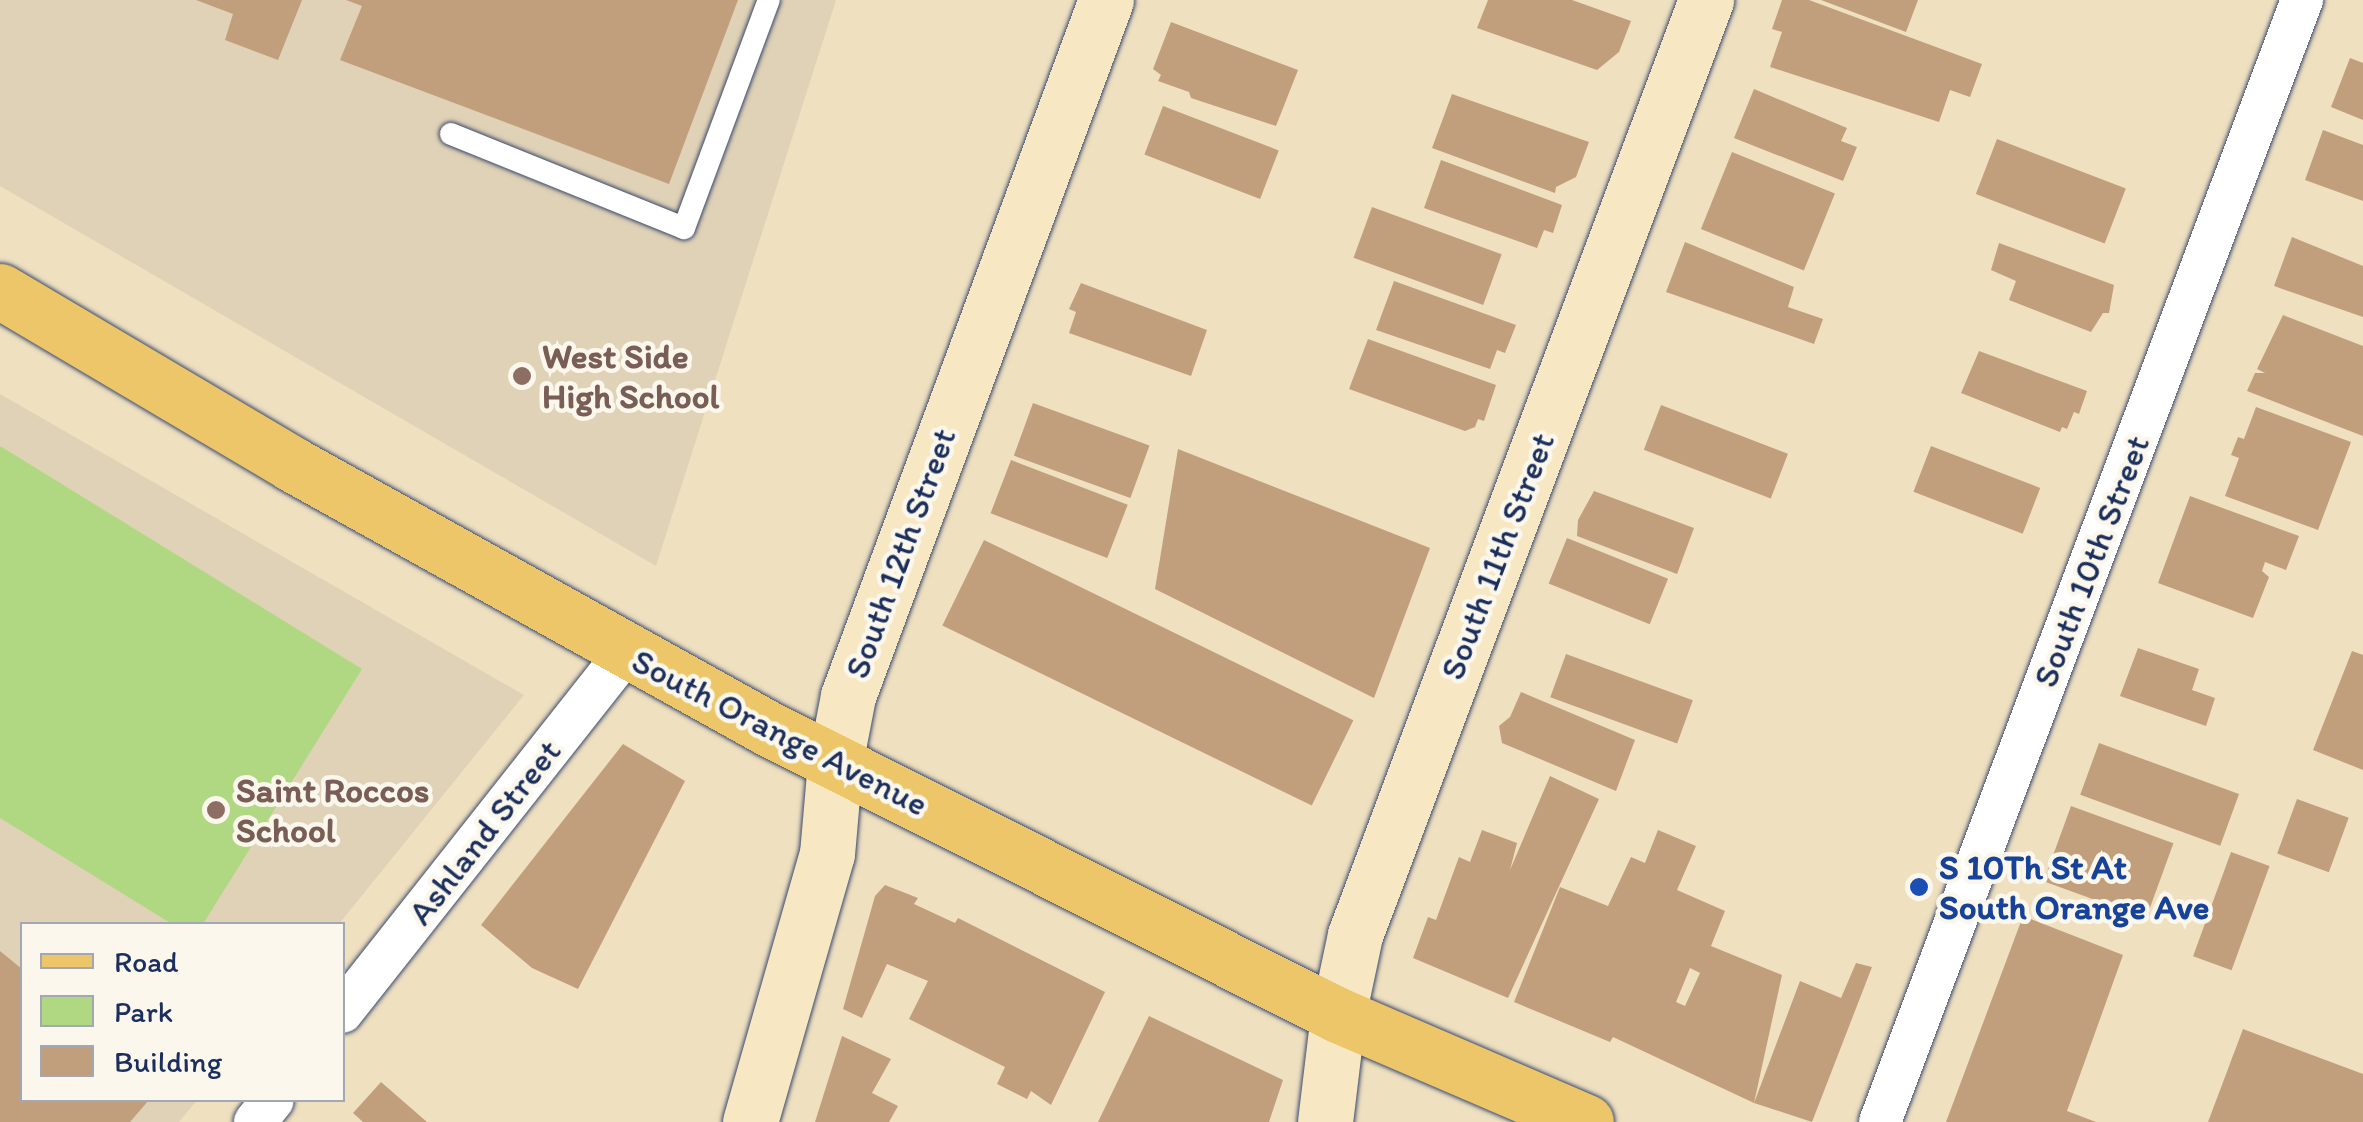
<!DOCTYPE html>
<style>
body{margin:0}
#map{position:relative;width:2363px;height:1122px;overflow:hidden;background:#efe0c0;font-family:Itim,sans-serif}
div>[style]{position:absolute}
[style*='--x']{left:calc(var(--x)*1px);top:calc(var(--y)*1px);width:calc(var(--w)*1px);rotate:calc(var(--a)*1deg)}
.built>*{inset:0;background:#e0d2b6}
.green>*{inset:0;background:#b0d781}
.building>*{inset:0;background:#c29f7c;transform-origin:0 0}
.roads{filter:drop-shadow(0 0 2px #3b4a6d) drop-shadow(0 0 2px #3b4a6d)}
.lane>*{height:22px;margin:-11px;padding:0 11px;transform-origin:11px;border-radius:11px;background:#fff}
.street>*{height:42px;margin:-21px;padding:0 21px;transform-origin:21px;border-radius:21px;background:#fff}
.secondary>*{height:55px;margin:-27.5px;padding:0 27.5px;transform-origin:27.5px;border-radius:27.5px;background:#f7e8c3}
.primary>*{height:55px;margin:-27.5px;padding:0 27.5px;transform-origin:27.5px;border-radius:27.5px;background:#ecc669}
.dots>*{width:28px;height:28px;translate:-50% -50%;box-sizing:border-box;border:5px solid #fbf7ec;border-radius:50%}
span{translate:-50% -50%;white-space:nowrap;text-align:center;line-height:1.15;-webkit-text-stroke:9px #fbf7ec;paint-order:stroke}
.education-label{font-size:35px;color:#785e54;font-weight:700}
.left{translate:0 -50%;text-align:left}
.street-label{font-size:35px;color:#1b2f5e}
.transit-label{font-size:35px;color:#164399;font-weight:700}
.legend{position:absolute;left:20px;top:922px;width:325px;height:180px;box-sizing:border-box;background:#fbf7ec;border:2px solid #a1a7b3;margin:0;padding:12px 18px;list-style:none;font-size:30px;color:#1b2f5e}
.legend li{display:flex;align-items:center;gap:20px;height:50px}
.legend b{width:50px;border:2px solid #a1a7b3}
</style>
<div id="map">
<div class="built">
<i style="clip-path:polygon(0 0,836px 0,656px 566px,0 186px)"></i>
<i style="clip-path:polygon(0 394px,524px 695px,339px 924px,22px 924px,22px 1100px,197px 1100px,179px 1122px,0 1122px)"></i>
</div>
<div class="green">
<i style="clip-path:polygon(0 446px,362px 669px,203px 924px,172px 924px,0 818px)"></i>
</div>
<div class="building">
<i style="clip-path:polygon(196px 0,302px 0,278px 60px,225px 40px,233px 14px)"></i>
<i style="clip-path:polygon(346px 0,738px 0,669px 184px,340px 60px,362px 6px)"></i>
<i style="clip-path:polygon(1488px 0,1572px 0,1631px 21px,1619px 52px,1597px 70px,1477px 28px)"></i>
<i style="clip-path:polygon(1782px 0,1809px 0,1982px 64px,1970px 97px,1950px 90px,1939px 122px,1770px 67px,1782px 32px,1772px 29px)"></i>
<i style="clip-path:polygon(1821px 0,1918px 0,1906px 32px)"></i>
<i style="clip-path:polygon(1171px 22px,1298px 70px,1276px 126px,1191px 98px,1189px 92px,1158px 81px,1161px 75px,1153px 69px)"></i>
<i style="clip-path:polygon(2350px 58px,2363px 63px,2363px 120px,2331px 107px)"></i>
<i style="clip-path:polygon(1754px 89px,1847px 128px,1841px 141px,1857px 147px,1843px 181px,1734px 138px)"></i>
<i style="clip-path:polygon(1452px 94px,1589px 142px,1576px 177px,1556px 187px,1555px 193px,1432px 148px)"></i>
<i style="left:1163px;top:106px;width:124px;height:52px;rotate:21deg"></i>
<i style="clip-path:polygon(2323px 130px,2363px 145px,2363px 201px,2305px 180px)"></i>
<i style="left:1997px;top:139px;width:138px;height:59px;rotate:21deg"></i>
<i style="left:1732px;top:152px;width:111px;height:83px;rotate:22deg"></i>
<i style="clip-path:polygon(1441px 160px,1562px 205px,1553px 233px,1544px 230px,1537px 248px,1424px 208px)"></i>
<i style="left:1372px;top:207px;width:138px;height:54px;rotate:20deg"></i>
<i style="clip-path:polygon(2292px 237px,2363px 266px,2363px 317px,2274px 286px)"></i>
<i style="clip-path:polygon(1685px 242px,1794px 287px,1788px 307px,1823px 319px,1814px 344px,1666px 292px)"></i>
<i style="clip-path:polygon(1999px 243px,2114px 285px,2109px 313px,2103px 313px,2091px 332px,2009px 300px,2016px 281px,1991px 270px)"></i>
<i style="clip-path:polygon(1394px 281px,1516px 325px,1505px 353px,1497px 350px,1490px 369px,1376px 330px)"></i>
<i style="clip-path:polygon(1081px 283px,1207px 330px,1191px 376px,1069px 333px,1076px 312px,1069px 309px)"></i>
<i style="clip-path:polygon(2283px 315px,2363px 346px,2363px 436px,2247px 391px,2255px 373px,2265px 373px,2257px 369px)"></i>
<i style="clip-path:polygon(1368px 339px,1496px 385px,1484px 421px,1478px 419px,1475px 427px,1465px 431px,1349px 389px)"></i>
<i style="clip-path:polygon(1979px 351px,2087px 391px,2079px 414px,2074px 412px,2067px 429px,2062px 427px,2060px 432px,1961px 393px)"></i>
<i style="left:1033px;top:403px;width:124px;height:56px;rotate:20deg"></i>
<i style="left:1661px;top:405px;width:136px;height:48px;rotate:21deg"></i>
<i style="clip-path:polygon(2256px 407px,2351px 442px,2318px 530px,2225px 496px,2239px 458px,2231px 455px,2238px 437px,2244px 439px)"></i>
<i style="left:1931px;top:446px;width:117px;height:49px;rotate:21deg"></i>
<i style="clip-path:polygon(1178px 449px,1430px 548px,1374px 698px,1155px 589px)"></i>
<i style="left:1011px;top:460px;width:125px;height:57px;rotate:21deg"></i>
<i style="clip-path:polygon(1594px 491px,1694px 528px,1677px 574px,1577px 536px,1578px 520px)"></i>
<i style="clip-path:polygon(2190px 496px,2299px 536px,2286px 570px,2265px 562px,2262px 571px,2269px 577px,2253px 618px,2158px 583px)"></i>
<i style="left:1567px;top:538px;width:109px;height:49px;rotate:22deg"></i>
<i style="left:984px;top:540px;width:411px;height:95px;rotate:26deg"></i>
<i style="clip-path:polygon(2138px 648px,2199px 669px,2192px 690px,2215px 698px,2206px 726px,2120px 696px)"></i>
<i style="clip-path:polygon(2352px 651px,2363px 655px,2363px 770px,2313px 750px)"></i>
<i style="left:1566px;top:654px;width:135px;height:46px;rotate:20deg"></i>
<i style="clip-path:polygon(1521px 692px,1635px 740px,1616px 791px,1502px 743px,1499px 726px,1510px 717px)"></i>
<i style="left:2099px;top:743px;width:149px;height:55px;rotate:20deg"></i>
<i style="clip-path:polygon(623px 744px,685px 781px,578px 989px,532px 968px,481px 925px)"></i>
<i style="clip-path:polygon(1550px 776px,1599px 799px,1508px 998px,1413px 958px,1428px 917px,1436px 920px,1459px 857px,1470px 862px,1482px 830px,1517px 843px,1510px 870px)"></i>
<i style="left:2297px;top:799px;width:55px;height:58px;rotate:20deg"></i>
<i style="left:2071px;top:806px;width:109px;height:80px;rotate:20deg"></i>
<i style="clip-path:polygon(evenodd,1658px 830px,1696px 846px,1677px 890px,1725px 911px,1711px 946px,1782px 975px,1754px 1103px,1613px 1037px,1610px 1042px,1514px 1002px,1560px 887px,1608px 906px,1631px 857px,1645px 863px,1658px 830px,1690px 968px,1700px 973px,1685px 1006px,1676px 1002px,1690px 968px)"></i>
<i style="left:2231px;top:852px;width:41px;height:111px;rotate:20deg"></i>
<i style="clip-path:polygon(885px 885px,918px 898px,914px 904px,955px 923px,958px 918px,1105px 992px,1051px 1105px,1031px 1091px,1027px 1099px,997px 1084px,1005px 1067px,909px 1019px,928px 981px,887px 964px,862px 1018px,843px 1009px,875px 896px)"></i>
<i style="clip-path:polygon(2023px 916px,2123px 955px,2067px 1111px,2096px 1122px,1946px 1122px)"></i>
<i style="clip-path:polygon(0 951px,22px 969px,22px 1100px,149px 1100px,130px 1122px,0 1122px)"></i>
<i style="clip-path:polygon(1856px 963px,1872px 967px,1812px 1122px,1754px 1103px,1800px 981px,1841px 998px)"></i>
<i style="clip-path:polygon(1149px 1016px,1283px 1080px,1269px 1122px,1098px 1122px)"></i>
<i style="clip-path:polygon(2243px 1029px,2363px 1074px,2363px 1122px,2208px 1122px)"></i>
<i style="clip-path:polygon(842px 1036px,891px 1059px,872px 1093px,898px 1106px,889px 1122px,815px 1122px)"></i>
<i style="clip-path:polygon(381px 1082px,427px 1122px,363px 1122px,353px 1113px)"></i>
</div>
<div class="roads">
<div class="lane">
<i style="--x:451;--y:134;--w:251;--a:22"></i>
<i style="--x:684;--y:228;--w:243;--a:-69.6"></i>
</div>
<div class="street">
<i style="--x:342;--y:1012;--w:458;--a:-51.7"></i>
<i style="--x:255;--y:1122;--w:28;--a:-51"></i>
<i style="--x:1880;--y:1122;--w:1199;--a:-69.39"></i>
</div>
<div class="secondary">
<i style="--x:750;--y:1122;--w:279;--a:-74"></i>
<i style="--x:827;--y:854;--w:91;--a:-85"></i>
<i style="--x:835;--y:763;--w:68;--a:-79"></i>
<i style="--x:848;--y:696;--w:742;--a:-69.66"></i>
<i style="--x:1325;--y:1122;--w:108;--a:-83.1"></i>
<i style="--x:1338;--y:1015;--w:82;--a:-78"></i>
<i style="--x:1355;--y:935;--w:999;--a:-69.42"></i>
</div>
<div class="primary">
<i style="--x:0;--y:291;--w:339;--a:30.6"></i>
<i style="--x:292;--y:464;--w:546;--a:29.05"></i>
<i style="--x:769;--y:729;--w:637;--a:26.69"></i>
<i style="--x:1338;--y:1015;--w:270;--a:23.3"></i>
</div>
</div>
<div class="dots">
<i style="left:522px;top:376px;background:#8d6e63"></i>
<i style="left:216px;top:810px;background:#8d6e63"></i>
<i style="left:1919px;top:887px;background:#1a4fb4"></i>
</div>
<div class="education-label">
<span class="left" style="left:542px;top:376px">West Side<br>High School</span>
<span class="left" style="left:236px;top:810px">Saint Roccos<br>School</span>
</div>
<div class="street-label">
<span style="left:900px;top:553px;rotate:-70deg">South 12th Street</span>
<span style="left:1497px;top:556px;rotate:-69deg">South 11th Street</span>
<span style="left:2091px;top:561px;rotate:-69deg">South 10th Street</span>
<span style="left:780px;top:732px;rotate:27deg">South Orange Avenue</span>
<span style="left:484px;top:832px;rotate:-52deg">Ashland Street</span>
</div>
<div class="transit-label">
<span class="left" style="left:1939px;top:887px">S 10Th St At<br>South Orange Ave</span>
</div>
<ul class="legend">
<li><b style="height:12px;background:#ecc669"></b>Road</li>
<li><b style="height:28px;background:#b0d781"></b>Park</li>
<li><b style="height:28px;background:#c29f7c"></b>Building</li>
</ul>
</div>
